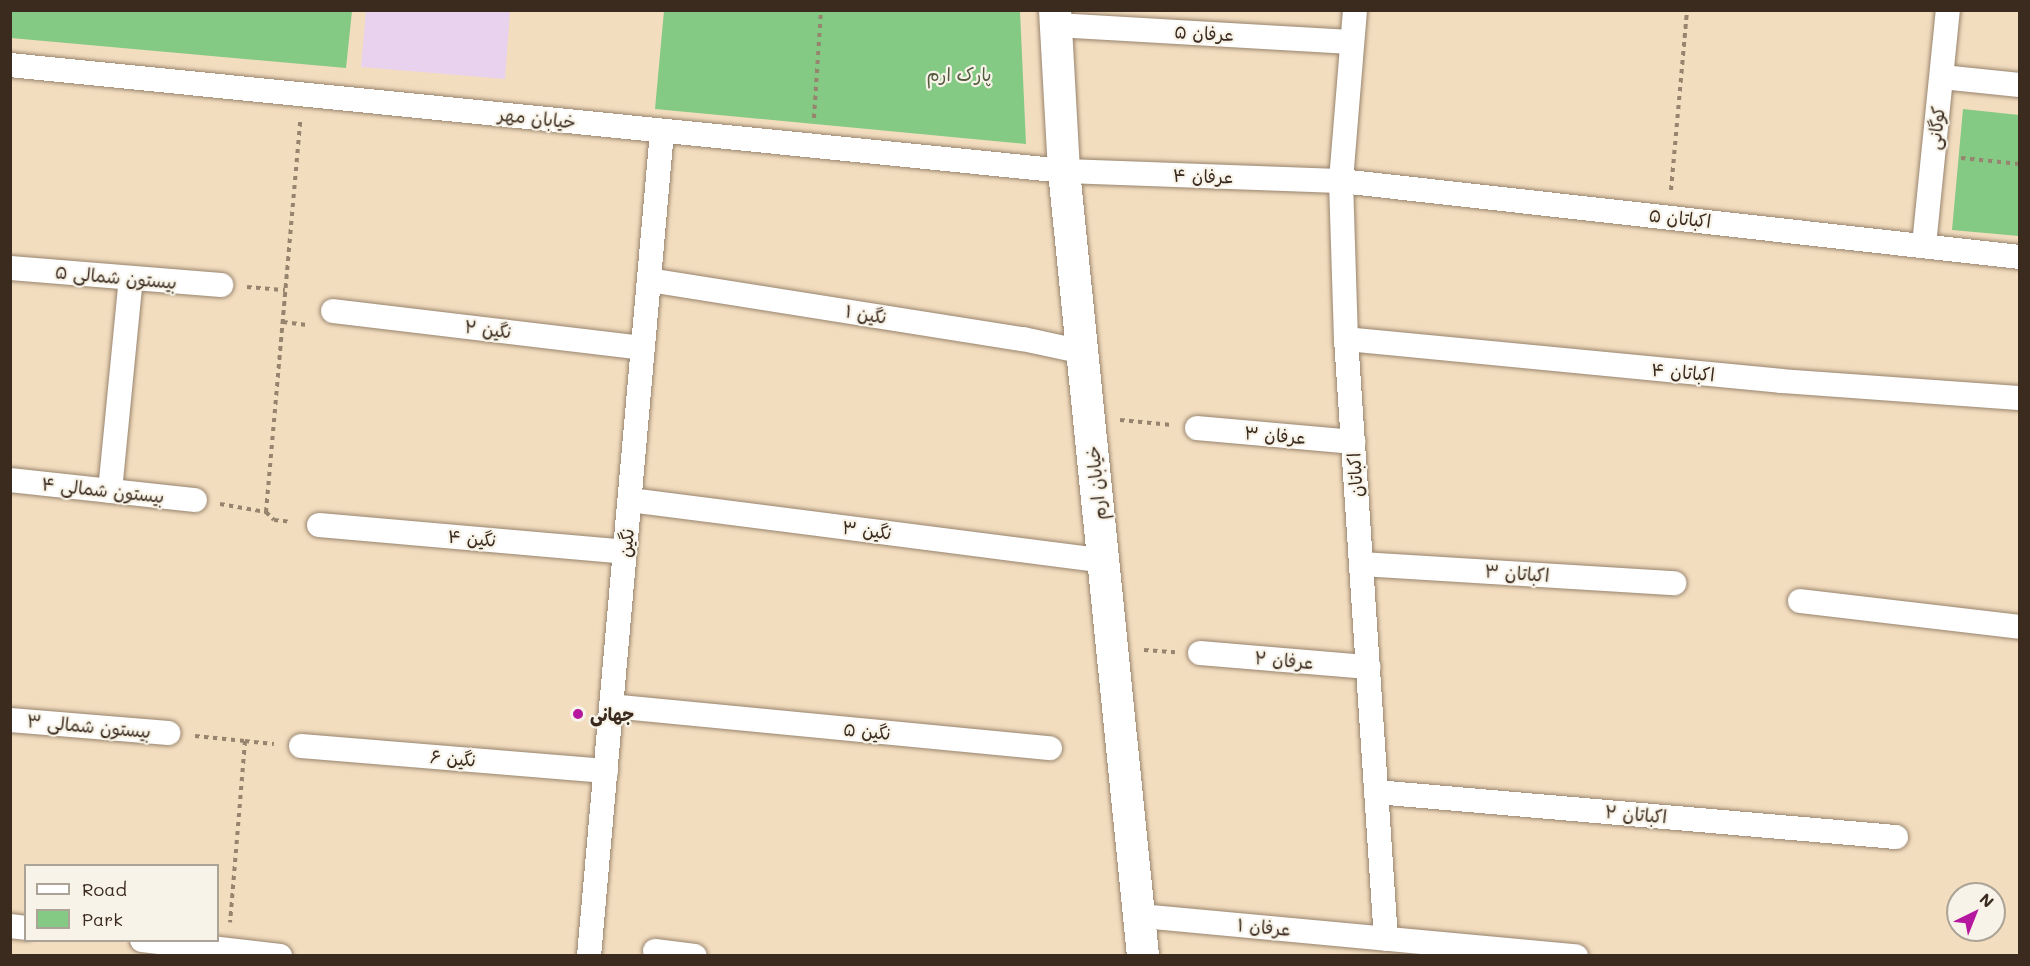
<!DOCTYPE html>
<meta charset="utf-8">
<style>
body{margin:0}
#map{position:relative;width:2030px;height:966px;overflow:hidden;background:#f3ddbf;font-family:Mali,"Playpen Sans Arabic",sans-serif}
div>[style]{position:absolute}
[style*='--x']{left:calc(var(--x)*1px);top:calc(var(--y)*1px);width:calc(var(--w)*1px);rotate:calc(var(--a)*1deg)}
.built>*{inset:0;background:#e9d2ed}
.green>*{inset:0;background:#84c984}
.path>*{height:4px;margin-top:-2px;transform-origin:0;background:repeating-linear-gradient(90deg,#97846e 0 4.5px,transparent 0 9px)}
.roads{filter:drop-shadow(0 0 2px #97846e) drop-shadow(0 0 2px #97846e)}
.minor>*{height:24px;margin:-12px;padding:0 12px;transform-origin:12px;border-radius:12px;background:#fff}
.tertiary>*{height:32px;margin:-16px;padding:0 16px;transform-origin:16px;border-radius:16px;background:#fff}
.dots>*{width:16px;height:16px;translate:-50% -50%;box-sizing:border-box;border:3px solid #f7f3e8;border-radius:50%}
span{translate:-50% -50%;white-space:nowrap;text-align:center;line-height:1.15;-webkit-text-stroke:4.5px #f7f3e8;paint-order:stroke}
.street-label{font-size:18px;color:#3b2a1e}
.park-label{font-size:18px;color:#515a3d}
.poi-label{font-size:18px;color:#3b2a1e;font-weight:700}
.left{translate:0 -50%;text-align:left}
.frame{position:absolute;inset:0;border:12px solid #3b2a1e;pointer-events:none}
.legend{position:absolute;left:24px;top:864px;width:195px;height:78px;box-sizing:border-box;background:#f7f3e8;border:2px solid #aca397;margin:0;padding:8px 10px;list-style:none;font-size:18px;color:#3b2a1e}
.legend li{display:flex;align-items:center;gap:12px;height:30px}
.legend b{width:30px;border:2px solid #aca397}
.north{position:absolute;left:1946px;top:882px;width:60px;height:60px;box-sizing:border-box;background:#f7f3e8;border:2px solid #aca397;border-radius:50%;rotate:43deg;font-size:16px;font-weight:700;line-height:24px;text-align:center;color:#3b2a1e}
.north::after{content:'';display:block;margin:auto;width:21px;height:27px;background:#b5179e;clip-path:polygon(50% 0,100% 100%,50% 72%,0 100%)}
</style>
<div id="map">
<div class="built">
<i style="clip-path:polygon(366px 11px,510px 11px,505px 79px,361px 67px)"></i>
</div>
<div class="green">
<i style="clip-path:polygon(10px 11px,11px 10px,352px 11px,346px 68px,11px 38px)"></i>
<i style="clip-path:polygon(664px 11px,1020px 11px,1026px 144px,655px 109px)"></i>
<i style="clip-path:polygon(1963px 109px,2019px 115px,2019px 236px,1952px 230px)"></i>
</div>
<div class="path">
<i style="--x:814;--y:118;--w:108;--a:-86.3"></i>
<i style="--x:1961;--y:158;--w:59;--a:5.8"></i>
<i style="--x:1671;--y:190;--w:181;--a:-84.9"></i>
<i style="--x:247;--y:287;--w:38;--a:5"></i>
<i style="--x:283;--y:322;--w:26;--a:7"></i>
<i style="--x:1120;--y:420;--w:52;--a:5.5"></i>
<i style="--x:220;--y:504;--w:47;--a:9.9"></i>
<i style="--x:266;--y:512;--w:11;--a:45"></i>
<i style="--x:274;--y:520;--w:18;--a:6"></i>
<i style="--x:266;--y:512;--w:392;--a:-85"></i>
<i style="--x:1144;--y:650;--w:31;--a:4"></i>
<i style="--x:195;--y:736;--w:50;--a:5.7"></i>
<i style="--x:245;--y:741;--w:182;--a:94.7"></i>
<i style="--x:245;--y:741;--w:29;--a:6"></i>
</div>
<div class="roads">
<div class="minor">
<i style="--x:1355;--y:10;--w:172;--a:94.7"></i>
<i style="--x:1341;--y:181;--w:158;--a:88.2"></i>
<i style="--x:1346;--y:339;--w:601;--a:86.19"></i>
<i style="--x:1055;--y:25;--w:297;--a:3.3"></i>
<i style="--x:10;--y:65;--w:1059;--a:5.74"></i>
<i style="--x:1064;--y:171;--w:277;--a:2.1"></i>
<i style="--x:1341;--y:181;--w:683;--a:6.39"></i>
<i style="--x:1942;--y:77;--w:78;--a:5.9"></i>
<i style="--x:1924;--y:245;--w:236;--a:-84.2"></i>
<i style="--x:10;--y:268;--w:212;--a:4.6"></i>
<i style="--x:649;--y:280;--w:379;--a:9"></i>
<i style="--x:1023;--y:339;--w:61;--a:12.2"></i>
<i style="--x:333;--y:311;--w:312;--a:6.8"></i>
<i style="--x:1346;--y:339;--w:437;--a:5.5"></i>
<i style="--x:1781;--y:381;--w:240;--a:4.1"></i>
<i style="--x:1197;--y:428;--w:157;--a:5.1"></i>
<i style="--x:10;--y:480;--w:186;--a:6.2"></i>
<i style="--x:110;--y:491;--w:214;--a:-84.4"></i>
<i style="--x:630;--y:500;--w:478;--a:7.3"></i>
<i style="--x:319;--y:525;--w:307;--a:5"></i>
<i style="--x:1361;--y:564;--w:314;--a:3.5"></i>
<i style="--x:1800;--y:601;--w:222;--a:6.7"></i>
<i style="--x:1200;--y:653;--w:169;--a:4.8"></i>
<i style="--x:611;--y:706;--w:441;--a:5.5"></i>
<i style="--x:10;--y:720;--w:159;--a:4.7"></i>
<i style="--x:301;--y:746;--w:306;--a:4.7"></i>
<i style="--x:1376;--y:792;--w:522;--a:4.95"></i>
<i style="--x:1141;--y:916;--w:437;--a:5.3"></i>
<i style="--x:10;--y:926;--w:16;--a:7"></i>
<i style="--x:142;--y:940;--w:139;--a:6.6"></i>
<i style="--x:655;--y:951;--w:40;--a:7.1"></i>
<i style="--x:589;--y:956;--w:828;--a:-84.94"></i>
</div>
<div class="tertiary">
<i style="--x:1055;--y:10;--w:161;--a:86.8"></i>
<i style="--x:1064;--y:171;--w:789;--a:84.25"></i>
</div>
</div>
<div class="dots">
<i style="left:578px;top:714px;background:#b5179e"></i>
</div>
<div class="street-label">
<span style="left:1204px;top:33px;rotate:3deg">عرفان ۵</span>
<span style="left:537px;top:118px;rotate:6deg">خیابان مهر</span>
<span style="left:1936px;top:128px;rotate:-84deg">کوگانی</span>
<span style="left:1203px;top:176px;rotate:2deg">عرفان ۴</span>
<span style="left:1680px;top:218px;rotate:6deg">اکباتان ۵</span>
<span style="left:116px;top:277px;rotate:5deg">بیستون شمالی ۵</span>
<span style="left:866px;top:314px;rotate:9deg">نگین ۱</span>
<span style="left:488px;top:329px;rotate:7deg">نگین ۲</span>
<span style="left:1683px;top:372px;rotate:5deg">اکباتان ۴</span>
<span style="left:1275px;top:435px;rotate:5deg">عرفان ۳</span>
<span style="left:1355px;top:475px;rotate:-94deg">اکباتان</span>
<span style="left:1096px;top:483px;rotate:-96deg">خیابان ارم</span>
<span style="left:103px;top:490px;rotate:6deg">بیستون شمالی ۴</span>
<span style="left:867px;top:530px;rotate:7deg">نگین ۳</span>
<span style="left:472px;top:538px;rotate:5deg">نگین ۴</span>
<span style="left:626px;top:543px;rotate:-85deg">نگین</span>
<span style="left:1517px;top:573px;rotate:4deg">اکباتان ۳</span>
<span style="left:1284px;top:660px;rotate:5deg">عرفان ۲</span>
<span style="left:89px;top:726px;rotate:5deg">بیستون شمالی ۳</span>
<span style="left:867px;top:731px;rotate:6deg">نگین ۵</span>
<span style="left:453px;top:758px;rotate:5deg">نگین ۶</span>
<span style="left:1636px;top:814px;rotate:5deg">اکباتان ۲</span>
<span style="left:1264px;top:927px;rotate:5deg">عرفان ۱</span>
</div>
<div class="park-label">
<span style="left:959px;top:74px">پارک ارم</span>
</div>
<div class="poi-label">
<span class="left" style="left:590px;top:714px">جهانی</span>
</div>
<div class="frame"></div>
<ul class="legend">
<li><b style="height:8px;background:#fff"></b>Road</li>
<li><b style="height:16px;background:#84c984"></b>Park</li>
</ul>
<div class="north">N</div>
</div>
